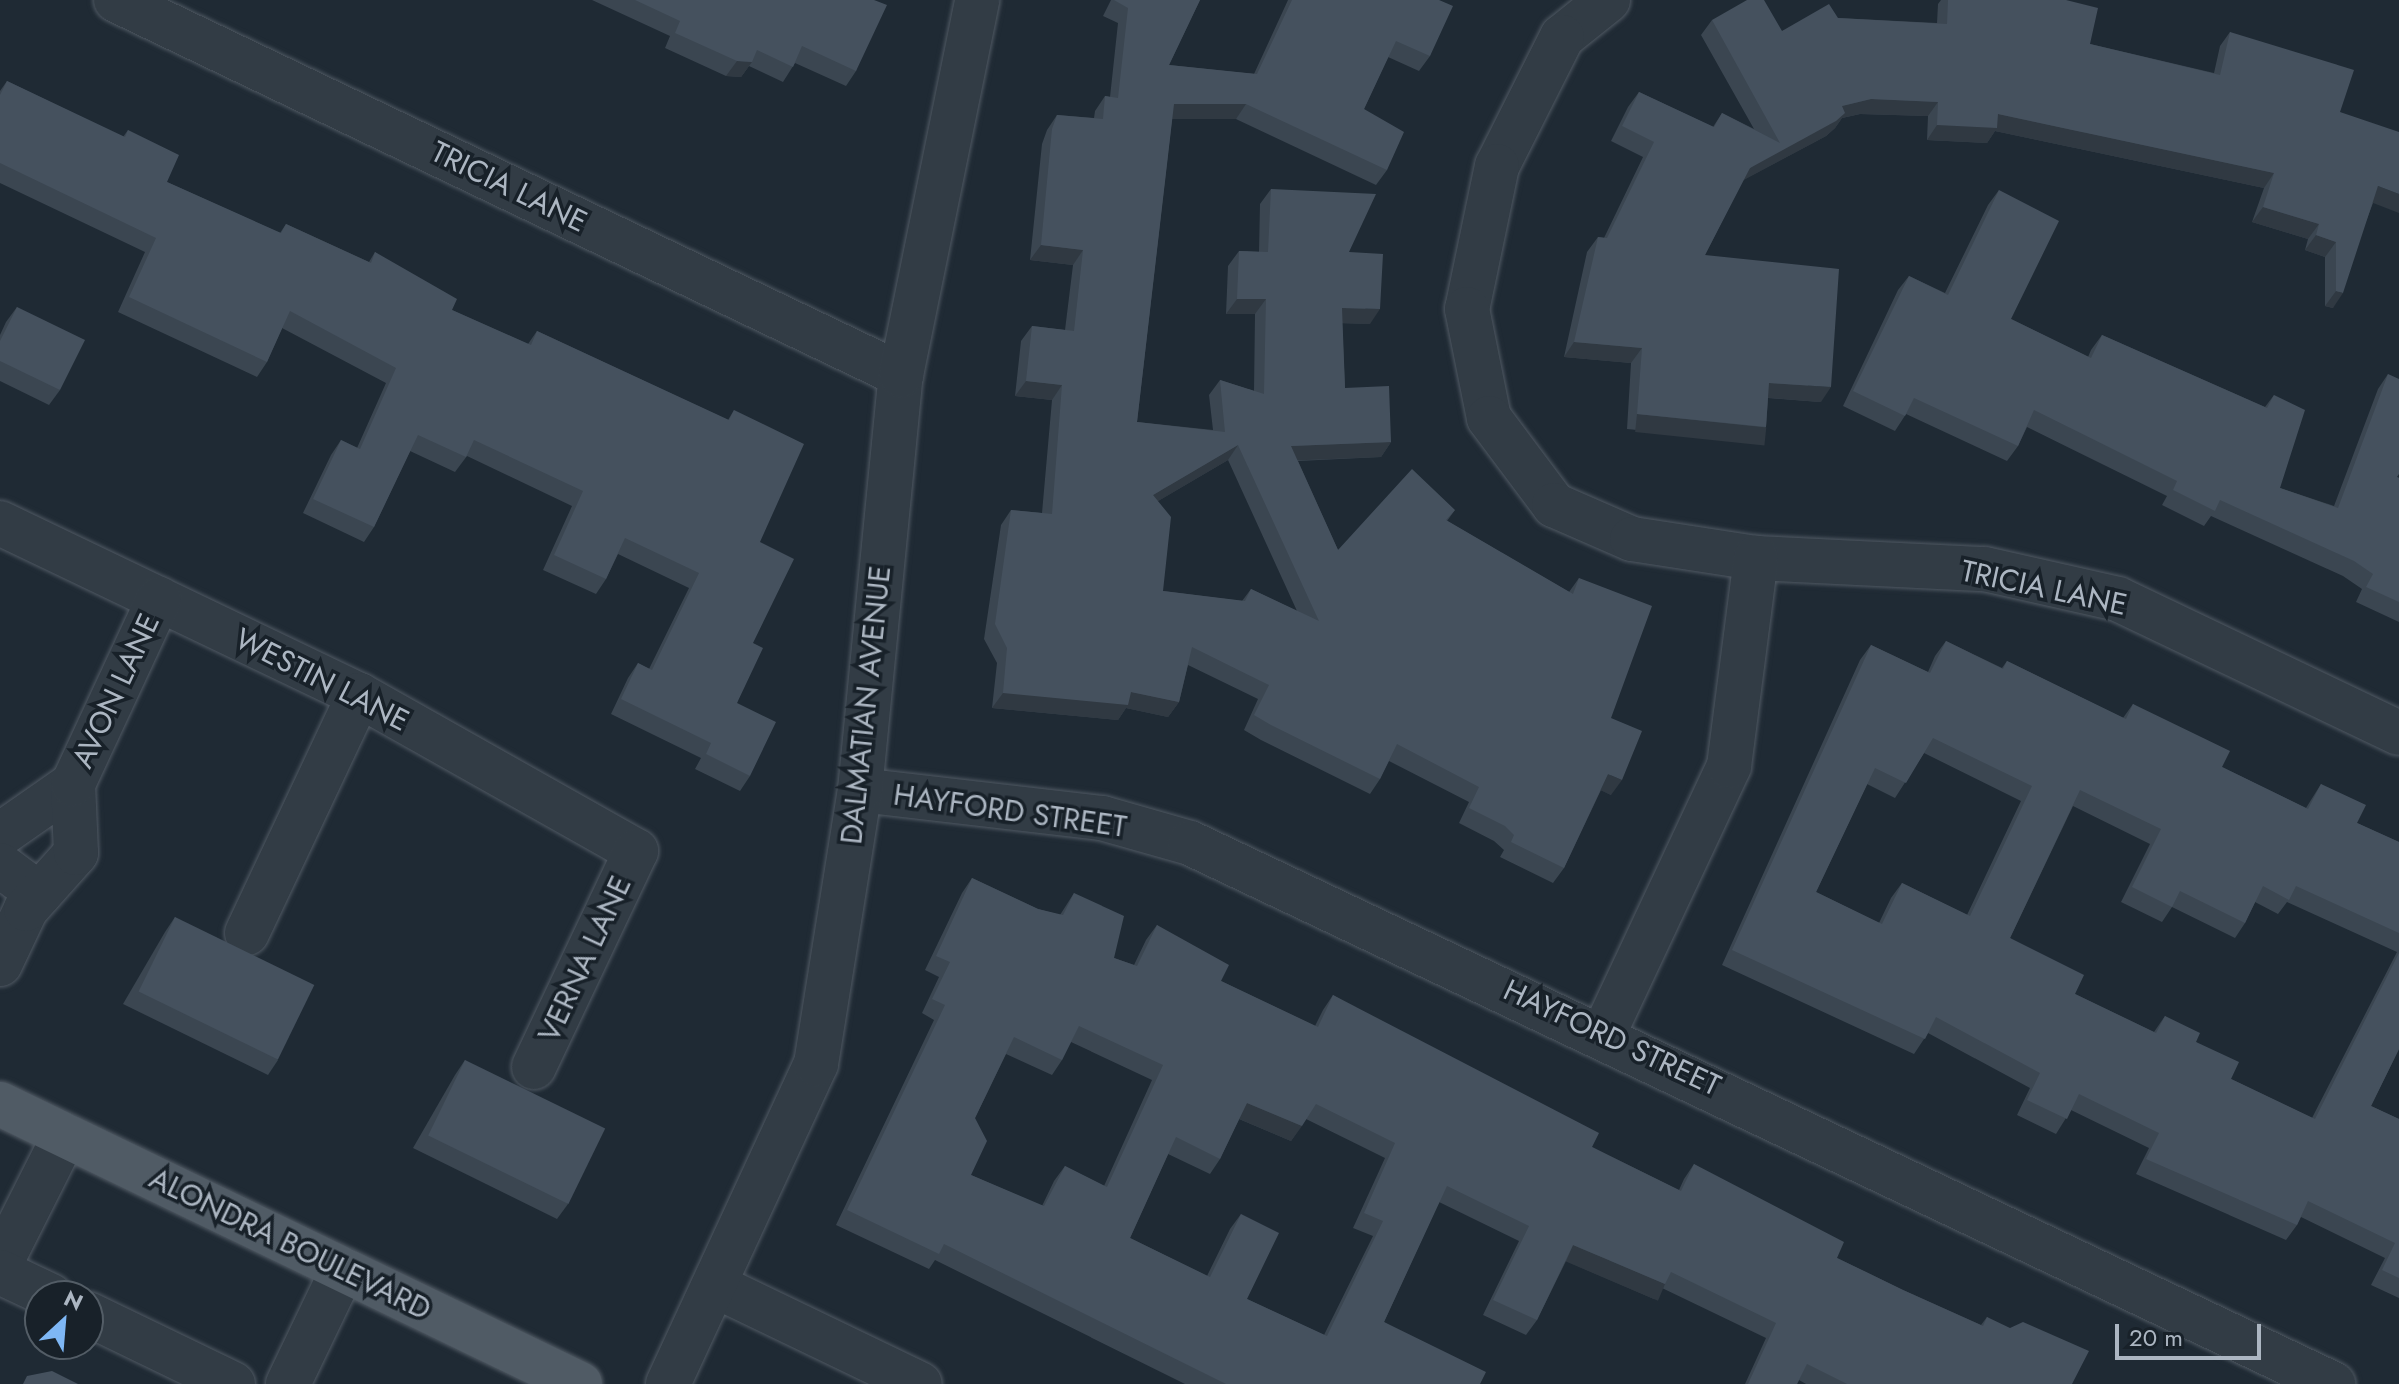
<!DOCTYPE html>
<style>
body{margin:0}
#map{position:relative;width:2399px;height:1384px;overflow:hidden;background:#1f2a34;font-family:Jost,sans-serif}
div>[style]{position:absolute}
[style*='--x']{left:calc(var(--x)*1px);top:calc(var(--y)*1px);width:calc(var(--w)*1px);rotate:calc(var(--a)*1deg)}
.roads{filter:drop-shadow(0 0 2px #505963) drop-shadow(0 0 2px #505963)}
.minor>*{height:44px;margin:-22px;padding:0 22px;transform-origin:22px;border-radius:22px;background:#323c45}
.major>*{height:44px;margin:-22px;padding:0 22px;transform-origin:22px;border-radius:22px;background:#505b65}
.wall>*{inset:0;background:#3b4651}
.shaded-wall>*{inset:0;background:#303942;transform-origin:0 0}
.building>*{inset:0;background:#45515e;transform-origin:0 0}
span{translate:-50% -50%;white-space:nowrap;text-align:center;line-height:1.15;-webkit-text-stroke:7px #182129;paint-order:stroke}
.street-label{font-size:30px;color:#acb6c2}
.north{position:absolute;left:24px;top:1280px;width:80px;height:80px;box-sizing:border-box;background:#182129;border:2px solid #535d66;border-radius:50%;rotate:26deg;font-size:22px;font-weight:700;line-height:32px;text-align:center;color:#acb6c2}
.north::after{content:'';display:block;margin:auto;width:28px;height:36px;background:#7eb7f5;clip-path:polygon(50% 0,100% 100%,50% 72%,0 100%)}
.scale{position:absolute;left:2115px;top:1324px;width:146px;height:36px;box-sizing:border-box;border:4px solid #acb6c2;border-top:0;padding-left:10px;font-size:24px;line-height:28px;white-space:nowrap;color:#acb6c2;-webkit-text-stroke:6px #182129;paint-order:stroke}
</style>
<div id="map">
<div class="roads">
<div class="minor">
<i style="--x:116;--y:0;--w:870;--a:25.53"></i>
<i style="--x:1608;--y:0;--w:59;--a:141.2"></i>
<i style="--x:1562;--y:37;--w:144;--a:116.7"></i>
<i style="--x:1497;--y:166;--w:146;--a:101.8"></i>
<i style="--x:1467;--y:309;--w:111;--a:78.6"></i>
<i style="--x:1489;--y:418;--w:109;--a:53.2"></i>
<i style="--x:1554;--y:505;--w:85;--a:23.6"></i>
<i style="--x:1632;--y:539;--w:125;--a:8.7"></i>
<i style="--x:1756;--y:558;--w:229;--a:2.8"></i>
<i style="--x:1985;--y:569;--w:136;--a:12.7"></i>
<i style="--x:2118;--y:599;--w:311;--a:25.5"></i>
<i style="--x:0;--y:523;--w:398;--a:25.6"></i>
<i style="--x:359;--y:695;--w:318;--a:29.4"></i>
<i style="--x:636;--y:851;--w:239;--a:115.3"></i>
<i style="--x:860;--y:790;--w:244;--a:6.6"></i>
<i style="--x:1102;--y:818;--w:91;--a:15.9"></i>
<i style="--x:1190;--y:843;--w:1265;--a:25.33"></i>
<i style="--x:0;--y:835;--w:89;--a:-34.9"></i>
<i style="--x:0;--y:865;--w:49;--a:36.6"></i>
<i style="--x:247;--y:933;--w:263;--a:-64.8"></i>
<i style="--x:0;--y:964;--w:61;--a:-64.7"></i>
<i style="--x:26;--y:909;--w:75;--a:-48.2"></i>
<i style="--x:76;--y:853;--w:69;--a:-92.5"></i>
<i style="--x:73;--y:784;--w:204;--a:-65.1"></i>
<i style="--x:1604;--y:1033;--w:295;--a:-64.9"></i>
<i style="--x:1729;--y:766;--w:210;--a:-82.6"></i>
<i style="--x:0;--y:1264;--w:144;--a:-63.3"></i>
<i style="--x:0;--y:1272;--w:56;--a:25.2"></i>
<i style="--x:716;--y:1286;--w:226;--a:25.7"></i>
<i style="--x:88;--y:1314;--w:161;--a:25.8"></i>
<i style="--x:288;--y:1384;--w:127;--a:-64.4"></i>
<i style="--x:668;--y:1384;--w:353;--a:-65.2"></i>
<i style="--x:816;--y:1064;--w:278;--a:-80.9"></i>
<i style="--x:860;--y:790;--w:417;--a:-84.4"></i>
<i style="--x:901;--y:375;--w:383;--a:-78.5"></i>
</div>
<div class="major">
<i style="--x:0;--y:1104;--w:644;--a:25.77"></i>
</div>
</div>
<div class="wall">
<i style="clip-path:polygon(592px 0,874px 0,856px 71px,846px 86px,795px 63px,783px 82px,749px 66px,741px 77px,726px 76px,665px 48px,670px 36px)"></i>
<i style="clip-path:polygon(evenodd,1111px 0,1200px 0,1169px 65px,1254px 74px,1288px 0,1439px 0,1430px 56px,1419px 71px,1388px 57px,1364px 109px,1387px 170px,1376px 185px,1236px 119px,1172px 119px,1137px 422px,1213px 430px,1209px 395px,1220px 380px,1254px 391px,1255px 314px,1226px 314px,1228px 266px,1239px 251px,1259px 252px,1260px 204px,1271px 189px,1349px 252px,1370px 324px,1342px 323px,1345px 388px,1391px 442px,1381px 457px,1298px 461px,1338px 550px,1455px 510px,1447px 521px,1569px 592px,1579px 578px,1611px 718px,1611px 795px,1601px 790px,1564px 868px,1553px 883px,1500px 857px,1504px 850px,1494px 841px,1459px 823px,1469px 802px,1389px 761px,1380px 779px,1370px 794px,1261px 740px,1244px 730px,1258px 699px,1188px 665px,1179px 702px,1168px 717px,1126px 708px,1118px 720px,992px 708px,997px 663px,984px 639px,1001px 525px,1011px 510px,1042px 513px,1052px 400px,1015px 396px,1021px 341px,1032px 326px,1065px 330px,1073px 265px,1030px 260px,1042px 144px,1047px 130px,1057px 115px,1094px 118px,1095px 111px,1105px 96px,1110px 97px,1118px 23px,1103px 16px,1111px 0,1228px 460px,1297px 611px,1251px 589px,1242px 601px,1163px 591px,1158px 501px,1228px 460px)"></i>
<i style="clip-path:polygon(1941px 0,2066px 0,2090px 44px,2214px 73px,2220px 46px,2230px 32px,2340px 112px,2373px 203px,2333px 308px,2325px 306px,2325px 257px,2305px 250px,2308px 239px,2252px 222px,2264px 188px,1995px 131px,1987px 143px,1927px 140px,1928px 116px,1860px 114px,1842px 118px,1835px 128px,1826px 136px,1743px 180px,1705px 255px,1821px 402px,1768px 398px,1766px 427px,1756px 442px,1627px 429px,1631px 363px,1564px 357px,1587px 252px,1598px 237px,1604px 238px,1643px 157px,1611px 141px,1628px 107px,1639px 92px,1713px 127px,1722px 113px,1754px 129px,1701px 35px,1712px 20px,1782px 31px,1838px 18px,1937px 23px,1938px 4px)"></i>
<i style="clip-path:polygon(7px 81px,123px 137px,128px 130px,167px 182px,280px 233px,286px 224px,369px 262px,375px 252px,452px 310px,528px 344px,537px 331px,728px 420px,734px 410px,760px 542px,753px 643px,737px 703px,750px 776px,740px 791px,695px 769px,701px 758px,611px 714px,628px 678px,638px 663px,649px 669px,689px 588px,618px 554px,606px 579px,596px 594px,543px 570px,572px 506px,467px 456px,455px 472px,410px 451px,374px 527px,364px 542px,303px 513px,331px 455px,341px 440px,357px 448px,386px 383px,282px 328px,267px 362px,257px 377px,118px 312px,145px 252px,0 183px,0 91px)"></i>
<i style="clip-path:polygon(1999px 190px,2011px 319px,2088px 357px,2091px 350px,2102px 335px,2265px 407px,2274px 395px,2280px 488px,2334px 506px,2378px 389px,2388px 374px,2397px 477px,2399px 478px,2399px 622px,2356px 602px,2362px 589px,2343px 576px,2211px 516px,2204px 526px,2162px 505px,2167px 496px,2027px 427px,2018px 446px,2007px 461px,1906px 414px,1895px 431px,1843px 406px,1898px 290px,1909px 276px,1945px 293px,1988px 205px)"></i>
<i style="clip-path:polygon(17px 307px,60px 390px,49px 405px,0 381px,0 335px,6px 322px)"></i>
<i style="clip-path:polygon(evenodd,1946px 641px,2002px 668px,2007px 661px,2123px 718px,2133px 704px,2222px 767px,2306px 808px,2321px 784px,2357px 823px,2399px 842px,2399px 1049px,2371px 1106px,2399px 1119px,2399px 1298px,2371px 1285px,2385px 1258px,2301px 1217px,2297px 1225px,2286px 1240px,2136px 1174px,2149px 1148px,2071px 1110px,2056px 1134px,2017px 1115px,2030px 1088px,1928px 1033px,1914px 1054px,1722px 965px,1860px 660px,1871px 645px,1928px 672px,1935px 656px,1946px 641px,1924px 753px,2021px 801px,1967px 915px,1902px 883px,1891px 898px,1879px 923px,1816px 892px,1867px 784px,1895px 798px,1924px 753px,1946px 641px,2073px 806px,2150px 844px,2121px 902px,2162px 922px,2172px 907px,2235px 938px,2245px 923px,2255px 902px,2278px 914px,2287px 902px,2397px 952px,2312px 1118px,2231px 1079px,2196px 1042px,2165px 1016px,2154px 1032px,2075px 994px,2010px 938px,2073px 806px)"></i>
<i style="clip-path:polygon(evenodd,972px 878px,1038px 909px,1060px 915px,1074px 893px,1114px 958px,1134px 965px,1146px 940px,1157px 925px,1221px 981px,1315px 1026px,1323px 1010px,1333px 995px,1592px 1147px,1679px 1190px,1684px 1179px,1694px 1164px,1837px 1258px,1903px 1290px,1981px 1325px,1987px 1317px,2072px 1384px,1806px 1384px,1799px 1380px,1797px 1384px,1745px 1384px,1766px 1338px,1662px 1288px,1654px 1299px,1566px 1261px,1537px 1320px,1526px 1335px,1483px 1315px,1519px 1241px,1439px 1202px,1384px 1322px,1480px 1384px,1185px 1384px,935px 1260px,929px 1269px,836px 1225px,934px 1020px,922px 1013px,939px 977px,925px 970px,962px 893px,972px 878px,1071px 1042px,1152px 1080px,1104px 1186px,1065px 1166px,1054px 1181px,1042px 1206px,971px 1175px,975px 1118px,1006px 1054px,1052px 1075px,1062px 1060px,1071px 1042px,972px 878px,1239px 1119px,1291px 1141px,1306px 1119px,1385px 1158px,1353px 1228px,1373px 1236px,1324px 1335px,1247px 1299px,1241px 1214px,1230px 1229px,1207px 1276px,1130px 1238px,1168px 1154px,1210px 1174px,1220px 1159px,1239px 1119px)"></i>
<i style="clip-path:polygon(175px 917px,278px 1060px,268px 1075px,123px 1004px,165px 932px)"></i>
<i style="clip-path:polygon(465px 1060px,568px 1204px,557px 1219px,413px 1148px,455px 1075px)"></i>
</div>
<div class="shaded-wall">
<i style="clip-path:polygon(737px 61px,752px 62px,741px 77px,726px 76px)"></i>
<i style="clip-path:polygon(1871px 99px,1938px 102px,1928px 116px,1860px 114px,1842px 118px,1835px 128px,1826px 136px,1740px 182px,1750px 168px,1842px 106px)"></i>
<i style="clip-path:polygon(1174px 104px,1246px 104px,1236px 119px,1164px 119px)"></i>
<i style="clip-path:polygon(1998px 114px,2274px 173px,2264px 188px,1995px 131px,1987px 143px,1927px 140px,1937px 125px)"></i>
<i style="clip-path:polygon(2378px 186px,2399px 194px,2399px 213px,2368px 201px)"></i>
<i style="clip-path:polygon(2263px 207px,2319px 224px,2308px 239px,2252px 222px)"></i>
<i style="clip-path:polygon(2316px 235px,2336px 242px,2325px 257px,2305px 250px)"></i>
<i style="clip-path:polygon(1041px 245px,1083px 250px,1073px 265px,1030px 260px)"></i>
<i style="clip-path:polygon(2336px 291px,2343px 293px,2333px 308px,2325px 306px)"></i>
<i style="clip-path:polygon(1237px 299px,1266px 299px,1255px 314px,1226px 314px)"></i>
<i style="clip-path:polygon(1342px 308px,1380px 309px,1370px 324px,1331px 323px)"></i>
<i style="clip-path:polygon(1574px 342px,1642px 348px,1631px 363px,1564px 357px)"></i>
<i style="clip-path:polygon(1026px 381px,1062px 385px,1052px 400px,1015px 396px)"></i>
<i style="clip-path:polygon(1769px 383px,1831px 387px,1821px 402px,1759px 397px)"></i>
<i style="left:1637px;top:414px;width:130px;height:18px;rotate:6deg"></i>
<i style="clip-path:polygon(1391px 442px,1381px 457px,1281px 461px,1291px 446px)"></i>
<i style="clip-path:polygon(1238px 445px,1228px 460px,1143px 510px,1153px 495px)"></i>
<i style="clip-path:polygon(1131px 692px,1179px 702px,1168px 717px,1126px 708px,1118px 720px,992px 708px,1003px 693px)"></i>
<i style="clip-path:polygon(1608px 774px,1622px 780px,1611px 795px,1598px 789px)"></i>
<i style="clip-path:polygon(1247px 1103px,1302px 1126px,1291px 1141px,1237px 1118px)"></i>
<i style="left:1573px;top:1245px;width:100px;height:18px;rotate:23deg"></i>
</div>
<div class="building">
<i style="clip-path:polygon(635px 0,874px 0,887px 5px,856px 71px,802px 46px,793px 67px,757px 50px,752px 62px,737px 61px,675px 33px,680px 21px)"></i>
<i style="clip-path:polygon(evenodd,1114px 0,1200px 0,1169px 65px,1257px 74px,1292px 0,1439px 0,1453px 6px,1430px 56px,1396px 41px,1364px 109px,1404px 132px,1387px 170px,1246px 104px,1174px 104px,1137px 422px,1225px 432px,1220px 380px,1264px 394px,1266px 299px,1237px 299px,1239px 251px,1268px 252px,1271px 189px,1376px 194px,1349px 252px,1383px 254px,1380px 309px,1342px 308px,1345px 388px,1389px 386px,1391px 442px,1291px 446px,1338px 550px,1412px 469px,1455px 510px,1446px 520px,1573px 594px,1579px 578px,1652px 606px,1611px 718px,1642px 731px,1622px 780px,1608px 774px,1564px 868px,1511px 842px,1514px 835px,1505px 826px,1469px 808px,1479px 787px,1397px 744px,1380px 779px,1271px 725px,1254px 715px,1269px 685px,1192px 647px,1179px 702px,1131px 692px,1128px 705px,1003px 693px,1007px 648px,995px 624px,1011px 510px,1052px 514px,1062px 385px,1026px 381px,1032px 326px,1074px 331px,1083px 250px,1041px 245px,1052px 129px,1057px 115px,1103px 119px,1105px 96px,1118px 98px,1128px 8px,1114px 0,1238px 445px,1319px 621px,1251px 589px,1245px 601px,1163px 591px,1171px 517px,1153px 495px,1238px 445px)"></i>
<i style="clip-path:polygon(1747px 0,1764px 0,1782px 31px,1829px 4px,1838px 18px,1947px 24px,1948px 0,2066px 0,2098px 8px,2090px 44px,2220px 75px,2230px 32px,2354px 70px,2340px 112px,2399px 132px,2399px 194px,2378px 186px,2343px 293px,2336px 291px,2336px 242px,2316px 235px,2319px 224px,2263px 207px,2274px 173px,1998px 114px,1997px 128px,1937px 125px,1938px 102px,1871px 99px,1842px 106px,1845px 113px,1836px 121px,1750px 168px,1705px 255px,1839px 269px,1831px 387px,1769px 383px,1766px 427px,1637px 414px,1642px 348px,1574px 342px,1598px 237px,1607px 238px,1654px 142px,1622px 126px,1639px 92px,1714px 127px,1722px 113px,1780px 143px,1712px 20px)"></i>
<i style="clip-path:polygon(7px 81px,125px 137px,128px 130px,179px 155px,167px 182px,281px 233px,286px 224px,371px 263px,375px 252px,457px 299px,452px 310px,531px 345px,537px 331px,729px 420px,734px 410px,804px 444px,760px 542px,794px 559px,753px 643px,763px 648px,737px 703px,776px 722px,750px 776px,706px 754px,711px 743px,621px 699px,638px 663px,652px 670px,699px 573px,625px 538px,606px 579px,554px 555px,583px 491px,474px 440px,466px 457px,418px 435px,374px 527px,313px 499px,341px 440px,360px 449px,396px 368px,290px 311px,267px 362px,129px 297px,156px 238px,0 163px,0 95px)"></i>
<i style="clip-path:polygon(1999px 190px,2059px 221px,2011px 319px,2091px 358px,2102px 335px,2267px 408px,2274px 395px,2305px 410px,2280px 488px,2338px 508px,2388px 374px,2399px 379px,2399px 474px,2397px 477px,2399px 478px,2399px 602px,2366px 587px,2373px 574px,2354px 561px,2220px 500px,2215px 511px,2173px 490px,2177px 481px,2034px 410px,2018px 446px,1914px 398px,1905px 416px,1853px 391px,1909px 276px,1948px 295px)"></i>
<i style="clip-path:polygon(17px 307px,85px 340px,60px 390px,0 361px,0 341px)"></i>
<i style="clip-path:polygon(evenodd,1946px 641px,2003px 669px,2007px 661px,2126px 719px,2133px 704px,2230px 751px,2222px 767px,2308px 809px,2321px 784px,2366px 805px,2357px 823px,2399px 842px,2399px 933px,2296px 886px,2289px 900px,2263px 886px,2245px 923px,2180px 891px,2172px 907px,2132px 887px,2161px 829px,2080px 790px,2010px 938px,2084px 975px,2075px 994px,2156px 1033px,2165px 1016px,2200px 1033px,2196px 1042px,2239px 1062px,2231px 1079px,2315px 1119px,2399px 953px,2399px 1049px,2371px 1106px,2399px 1119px,2399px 1278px,2382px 1270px,2395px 1243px,2308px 1201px,2297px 1225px,2146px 1159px,2159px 1133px,2079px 1094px,2067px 1119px,2027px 1100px,2040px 1073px,1936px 1017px,1925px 1039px,1732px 950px,1871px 645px,1930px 673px,1946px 641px,1933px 738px,2032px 786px,1970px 916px,1902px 883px,1882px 924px,1816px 892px,1875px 768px,1906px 783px,1933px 738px)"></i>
<i style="clip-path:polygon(evenodd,972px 878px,1038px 909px,1063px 915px,1074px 893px,1124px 916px,1114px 958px,1137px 966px,1157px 925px,1229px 965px,1221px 981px,1318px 1027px,1333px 995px,1599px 1133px,1592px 1147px,1681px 1191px,1694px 1164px,1844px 1242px,1837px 1258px,1903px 1290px,1983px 1326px,1987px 1317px,2010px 1328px,2023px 1322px,2089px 1351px,2072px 1384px,1847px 1384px,1807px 1364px,1797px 1384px,1748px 1384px,1776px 1323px,1671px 1272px,1665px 1284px,1573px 1245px,1537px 1320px,1493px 1300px,1529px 1226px,1447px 1186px,1384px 1322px,1486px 1372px,1480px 1384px,1226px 1384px,944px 1244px,939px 1254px,847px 1210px,945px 1005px,932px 999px,950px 962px,936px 956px,972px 878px,1079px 1026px,1163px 1065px,1107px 1187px,1065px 1166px,1044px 1206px,971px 1175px,987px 1141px,975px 1118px,1014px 1037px,1062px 1060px,1079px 1026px,972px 878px,1247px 1103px,1302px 1126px,1316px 1104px,1395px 1143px,1364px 1213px,1383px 1221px,1327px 1336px,1247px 1299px,1279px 1233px,1241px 1214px,1210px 1277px,1130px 1238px,1176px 1137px,1220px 1159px,1247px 1103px)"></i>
<i style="left:175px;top:917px;width:155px;height:83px;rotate:26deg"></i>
<i style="left:465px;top:1060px;width:156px;height:84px;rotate:26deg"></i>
<i style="clip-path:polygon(52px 1371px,78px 1384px,23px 1384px,27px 1376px)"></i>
</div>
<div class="street-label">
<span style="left:509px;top:187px;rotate:26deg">TRICIA LANE</span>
<span style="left:2044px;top:588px;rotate:12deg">TRICIA LANE</span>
<span style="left:322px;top:680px;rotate:27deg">WESTIN LANE</span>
<span style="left:116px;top:691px;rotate:-65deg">AVON LANE</span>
<span style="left:866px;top:705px;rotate:-84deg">DALMATIAN AVENUE</span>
<span style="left:1010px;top:811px;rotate:8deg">HAYFORD STREET</span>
<span style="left:585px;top:959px;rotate:-65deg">VERNA LANE</span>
<span style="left:1612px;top:1038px;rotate:25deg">HAYFORD STREET</span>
<span style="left:290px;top:1244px;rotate:26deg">ALONDRA BOULEVARD</span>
</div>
<div class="north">N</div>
<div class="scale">20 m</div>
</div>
